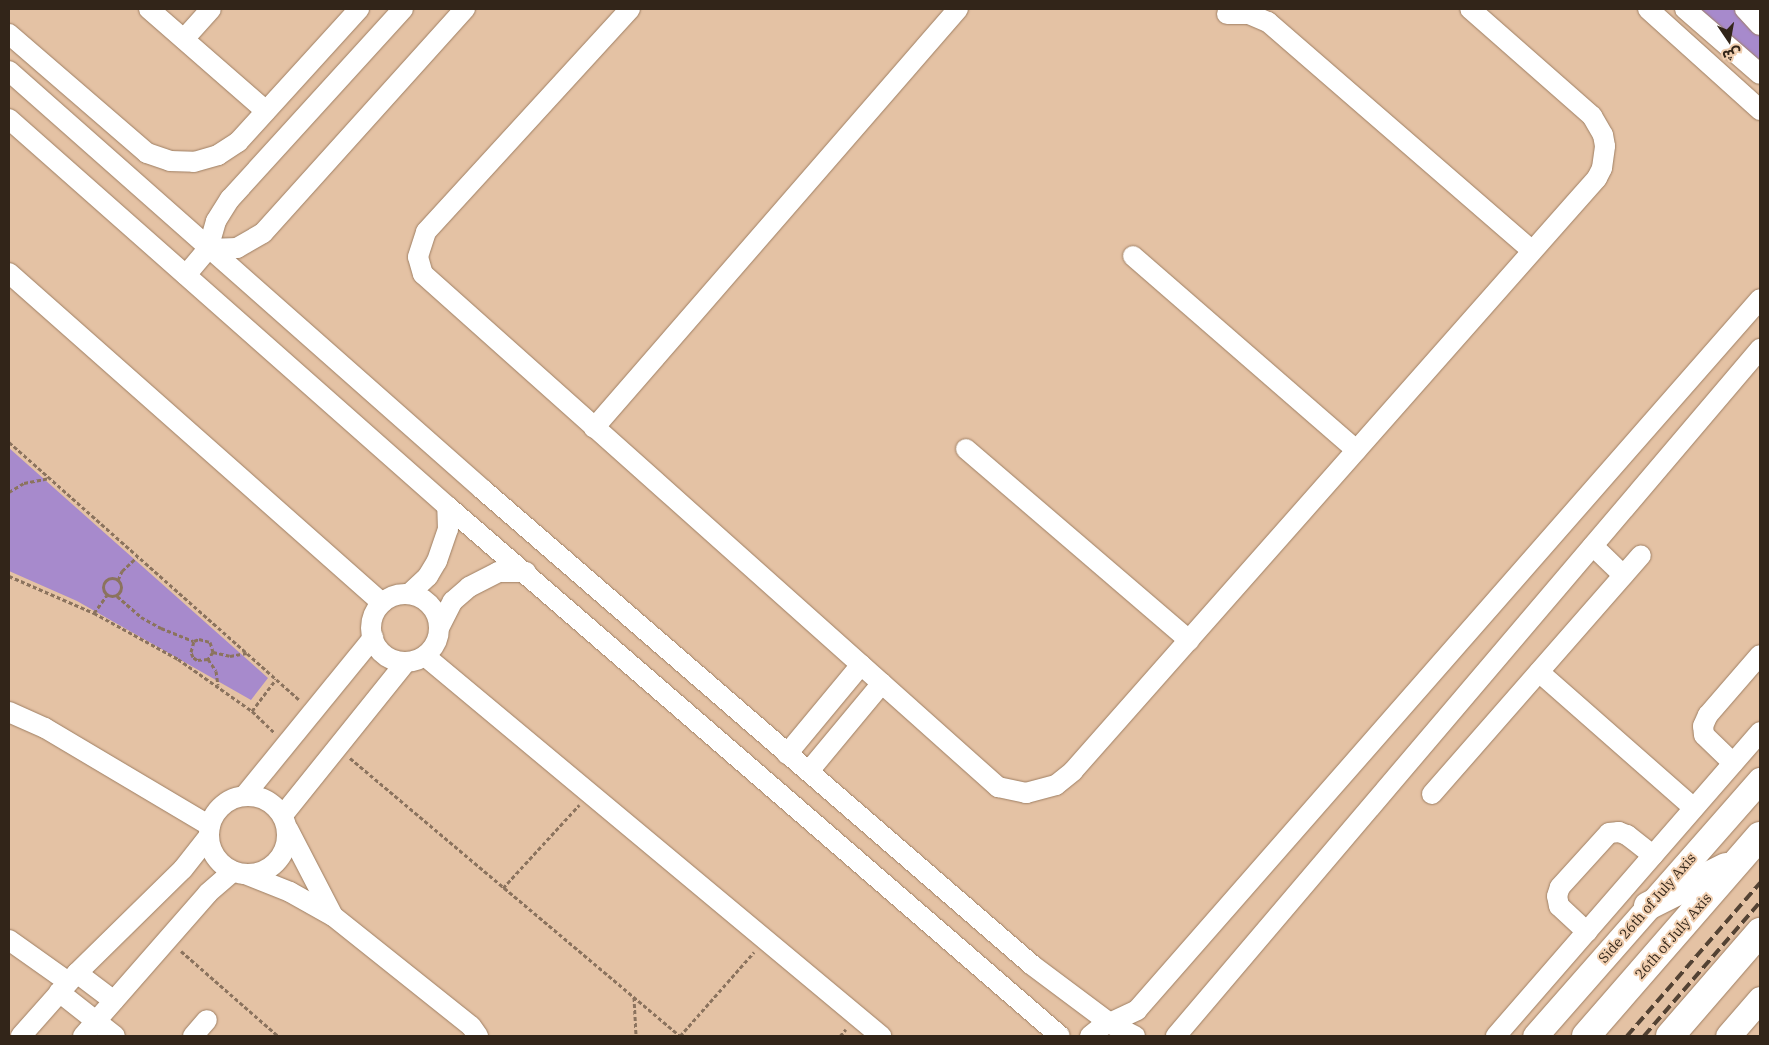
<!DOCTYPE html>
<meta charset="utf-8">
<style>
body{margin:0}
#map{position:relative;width:1769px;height:1045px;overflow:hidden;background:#e4c2a4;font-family:"IBM Plex Serif","Noto Sans Arabic",serif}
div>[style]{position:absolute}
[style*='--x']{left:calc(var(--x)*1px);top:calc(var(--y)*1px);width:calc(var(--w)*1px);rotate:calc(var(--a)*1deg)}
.green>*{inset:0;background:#a78acc}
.path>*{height:3px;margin-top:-1.5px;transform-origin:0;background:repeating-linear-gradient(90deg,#8b735e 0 4px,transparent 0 6.5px)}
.path>.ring{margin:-1.5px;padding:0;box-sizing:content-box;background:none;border:3px solid #8b735e;border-radius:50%}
.roads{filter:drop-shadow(0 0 1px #9e7f63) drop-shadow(0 0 1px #9e7f63)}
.minor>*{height:20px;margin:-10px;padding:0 10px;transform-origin:10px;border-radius:10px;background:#fff}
.minor>.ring{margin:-10px;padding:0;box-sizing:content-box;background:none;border:20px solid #fff;border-radius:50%}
.major>*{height:25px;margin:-12.5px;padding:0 12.5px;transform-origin:12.5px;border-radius:12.5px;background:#fff}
.highway>*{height:28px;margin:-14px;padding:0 14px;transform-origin:14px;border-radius:14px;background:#fff}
.rail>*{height:4px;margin-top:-2px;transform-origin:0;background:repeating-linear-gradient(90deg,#534233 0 10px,transparent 0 15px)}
span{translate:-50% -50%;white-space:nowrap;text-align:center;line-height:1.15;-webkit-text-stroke:4px #f1cfb0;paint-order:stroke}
.street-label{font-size:14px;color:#322519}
.frame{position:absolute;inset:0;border:10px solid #322519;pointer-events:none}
.north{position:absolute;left:1704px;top:15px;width:50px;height:50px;-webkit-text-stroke:4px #f1cfb0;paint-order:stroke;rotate:168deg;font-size:14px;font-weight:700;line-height:20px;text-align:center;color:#322519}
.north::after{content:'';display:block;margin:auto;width:18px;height:22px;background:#322519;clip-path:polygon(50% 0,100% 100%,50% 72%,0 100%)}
</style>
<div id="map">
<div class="green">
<i style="clip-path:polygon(1702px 9px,1760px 9px,1760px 84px,1689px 24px)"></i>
<i style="clip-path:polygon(9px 448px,268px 678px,251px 700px,77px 601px,9px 571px)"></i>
</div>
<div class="path">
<i style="--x:9;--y:442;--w:389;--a:41.6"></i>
<i style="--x:9;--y:492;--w:17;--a:-31"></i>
<i style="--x:24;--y:483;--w:25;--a:-11"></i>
<i style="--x:9;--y:576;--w:93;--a:23.5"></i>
<i style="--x:94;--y:613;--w:96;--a:28.7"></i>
<i style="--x:178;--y:659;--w:90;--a:35.1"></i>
<i style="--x:252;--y:711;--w:32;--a:44"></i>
<i class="ring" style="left:103px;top:578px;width:15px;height:15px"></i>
<i style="--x:118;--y:580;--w:10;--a:-66"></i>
<i style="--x:122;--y:571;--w:21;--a:-43"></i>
<i style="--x:117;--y:596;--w:32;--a:41"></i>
<i style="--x:141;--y:617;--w:23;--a:29"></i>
<i style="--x:161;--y:628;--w:35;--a:22"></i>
<i style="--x:194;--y:641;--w:5;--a:-22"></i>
<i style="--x:199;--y:639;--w:11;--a:15"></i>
<i style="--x:210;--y:642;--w:10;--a:73"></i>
<i style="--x:213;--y:652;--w:9;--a:126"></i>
<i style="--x:208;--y:659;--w:11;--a:175"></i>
<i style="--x:197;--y:660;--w:5;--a:-143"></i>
<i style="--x:193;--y:657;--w:5;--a:-112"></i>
<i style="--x:191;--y:652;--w:11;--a:-75"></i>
<i style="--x:94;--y:613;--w:22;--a:-54"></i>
<i style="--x:213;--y:652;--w:17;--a:13"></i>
<i style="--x:230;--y:656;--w:17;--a:-10"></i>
<i style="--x:208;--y:659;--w:14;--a:56"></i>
<i style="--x:216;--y:671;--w:14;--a:82"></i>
<i style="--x:252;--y:711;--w:40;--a:-53"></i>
<i style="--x:350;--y:758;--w:431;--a:40.1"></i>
<i style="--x:503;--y:888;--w:113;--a:-47.5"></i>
<i style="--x:181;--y:951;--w:129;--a:41.2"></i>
<i style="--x:634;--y:997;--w:39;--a:87"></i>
<i style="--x:680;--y:1036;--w:112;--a:-48.6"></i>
<i style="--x:840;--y:1036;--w:9;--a:-49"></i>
</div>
<div class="roads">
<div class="minor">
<i style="--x:149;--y:9;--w:155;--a:41.1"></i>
<i style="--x:630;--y:9;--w:302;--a:132.5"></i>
<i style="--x:426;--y:232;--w:26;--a:108"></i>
<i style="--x:418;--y:257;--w:18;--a:74"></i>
<i style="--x:423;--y:274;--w:771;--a:41.74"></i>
<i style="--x:998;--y:787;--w:29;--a:12"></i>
<i style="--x:1026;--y:793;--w:31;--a:-15"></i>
<i style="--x:1056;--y:785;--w:22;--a:-39"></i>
<i style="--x:1073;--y:771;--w:791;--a:-48.53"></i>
<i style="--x:1597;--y:178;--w:11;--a:-63"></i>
<i style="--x:1602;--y:168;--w:22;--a:-82"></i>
<i style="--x:1605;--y:146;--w:11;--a:-100"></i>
<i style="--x:1603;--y:135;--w:22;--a:-120"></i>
<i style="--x:1592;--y:116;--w:162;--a:-138.7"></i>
<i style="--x:1648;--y:9;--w:151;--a:42"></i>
<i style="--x:1685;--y:9;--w:99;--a:40.9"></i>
<i style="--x:1745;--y:9;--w:22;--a:47"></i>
<i style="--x:1227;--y:14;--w:22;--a:0"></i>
<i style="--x:1249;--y:14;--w:21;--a:23"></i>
<i style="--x:1268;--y:22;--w:349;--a:40.9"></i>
<i style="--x:9;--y:34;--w:182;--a:40.8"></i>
<i style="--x:147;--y:153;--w:24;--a:19"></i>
<i style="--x:170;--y:161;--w:24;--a:2"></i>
<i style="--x:194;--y:162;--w:25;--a:-16"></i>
<i style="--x:218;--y:155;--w:24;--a:-33"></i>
<i style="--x:238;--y:142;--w:180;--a:-47.7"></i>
<i style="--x:184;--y:39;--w:40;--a:-48"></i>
<i style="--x:9;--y:71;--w:631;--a:41.47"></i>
<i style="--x:482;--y:489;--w:727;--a:40.87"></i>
<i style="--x:1032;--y:965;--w:99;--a:36.8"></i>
<i style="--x:1111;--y:1024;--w:27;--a:27"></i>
<i style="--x:9;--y:119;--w:584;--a:41.46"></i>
<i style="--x:447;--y:506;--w:810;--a:40.85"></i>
<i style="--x:208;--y:249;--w:29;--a:-2"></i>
<i style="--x:237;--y:248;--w:30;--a:-30"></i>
<i style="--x:263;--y:233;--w:302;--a:-48"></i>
<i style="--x:1133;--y:256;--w:296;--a:41"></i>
<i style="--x:9;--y:273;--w:498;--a:41.5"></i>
<i style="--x:186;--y:275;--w:34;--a:-50"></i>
<i style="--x:208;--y:249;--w:29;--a:-74"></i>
<i style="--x:216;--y:221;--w:26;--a:-58"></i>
<i style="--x:230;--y:199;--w:257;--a:-47.7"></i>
<i style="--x:594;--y:428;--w:555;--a:-49.02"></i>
<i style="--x:966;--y:449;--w:294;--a:40.6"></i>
<i style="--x:1593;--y:546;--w:42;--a:44"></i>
<i class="ring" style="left:371px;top:594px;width:48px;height:48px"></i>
<i style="--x:409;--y:594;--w:26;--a:-43"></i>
<i style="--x:428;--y:576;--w:17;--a:-59"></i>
<i style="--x:437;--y:561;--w:34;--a:-71"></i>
<i style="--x:448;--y:529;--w:23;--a:-92"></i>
<i style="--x:440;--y:626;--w:28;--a:-63"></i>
<i style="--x:453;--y:601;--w:21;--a:-41"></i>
<i style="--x:469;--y:587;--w:33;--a:-27"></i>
<i style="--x:498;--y:572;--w:28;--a:0"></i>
<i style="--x:425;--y:656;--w:594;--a:39.81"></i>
<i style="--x:1539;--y:672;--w:206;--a:41.3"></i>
<i style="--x:9;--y:712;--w:39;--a:24"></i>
<i style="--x:45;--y:728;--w:192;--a:30.7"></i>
<i style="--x:787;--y:754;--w:116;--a:-50.3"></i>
<i style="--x:1733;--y:763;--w:40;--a:-136"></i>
<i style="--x:1704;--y:735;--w:9;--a:-96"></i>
<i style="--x:1703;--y:726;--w:12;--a:-66"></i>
<i style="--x:1708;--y:715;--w:79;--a:-49.1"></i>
<i style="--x:809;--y:771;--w:114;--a:-50.3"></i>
<i style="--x:1432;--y:794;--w:317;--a:-48.8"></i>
<i style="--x:245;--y:795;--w:203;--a:-50.8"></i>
<i class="ring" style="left:209px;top:796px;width:58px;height:58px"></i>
<i style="--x:283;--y:815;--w:195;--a:-51.2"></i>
<i style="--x:288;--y:829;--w:96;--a:62.6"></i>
<i style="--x:245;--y:874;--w:48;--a:21.8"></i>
<i style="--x:290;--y:892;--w:49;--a:29.2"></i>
<i style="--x:333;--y:916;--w:176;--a:38.6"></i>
<i style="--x:471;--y:1026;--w:12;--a:55"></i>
<i style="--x:1587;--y:932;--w:38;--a:-137"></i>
<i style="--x:1559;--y:906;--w:10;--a:-101"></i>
<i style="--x:1557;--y:896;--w:9;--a:-72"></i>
<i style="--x:1560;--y:887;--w:73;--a:-47.8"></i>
<i style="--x:1609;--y:833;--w:10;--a:-6"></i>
<i style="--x:1619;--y:832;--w:9;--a:21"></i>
<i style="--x:1627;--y:835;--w:33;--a:38"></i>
<i style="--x:9;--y:940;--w:72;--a:35.4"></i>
<i style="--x:77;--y:973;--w:46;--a:37.1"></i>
<i style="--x:59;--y:992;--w:71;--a:38.2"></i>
<i style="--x:21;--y:1036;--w:84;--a:-48.4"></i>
<i style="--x:77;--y:973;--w:148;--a:-44.5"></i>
<i style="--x:183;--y:869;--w:42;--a:-51.8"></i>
<i style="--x:83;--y:1036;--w:190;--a:-48.8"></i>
<i style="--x:208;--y:893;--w:33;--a:-41"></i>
<i style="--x:193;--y:1036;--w:21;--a:-49"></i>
<i style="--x:1090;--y:1036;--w:14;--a:-39"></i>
<i style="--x:1101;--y:1027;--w:40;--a:-25"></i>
<i style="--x:1137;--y:1010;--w:945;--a:-48.77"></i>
<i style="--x:1176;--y:1036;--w:902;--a:-49.63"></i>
<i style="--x:1496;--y:1036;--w:403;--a:-49"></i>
</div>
<div class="major">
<i style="--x:1535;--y:1036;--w:341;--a:-48.7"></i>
<i style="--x:1728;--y:1036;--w:49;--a:-49.1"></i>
</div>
<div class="highway">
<i style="--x:1648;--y:906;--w:87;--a:-26.6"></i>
<i style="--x:1586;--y:1036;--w:265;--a:-49"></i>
<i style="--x:1670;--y:1036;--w:138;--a:-49.1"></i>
</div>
</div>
<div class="rail">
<i style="--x:1627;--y:1036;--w:203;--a:-49"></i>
<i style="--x:1644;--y:1036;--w:177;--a:-49.1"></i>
</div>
<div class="street-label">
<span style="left:1647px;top:908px;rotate:-49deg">Side 26th of July Axis</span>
<span style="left:1673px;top:936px;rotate:-49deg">26th of July Axis</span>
</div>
<div class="frame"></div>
<div class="north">ش</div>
</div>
